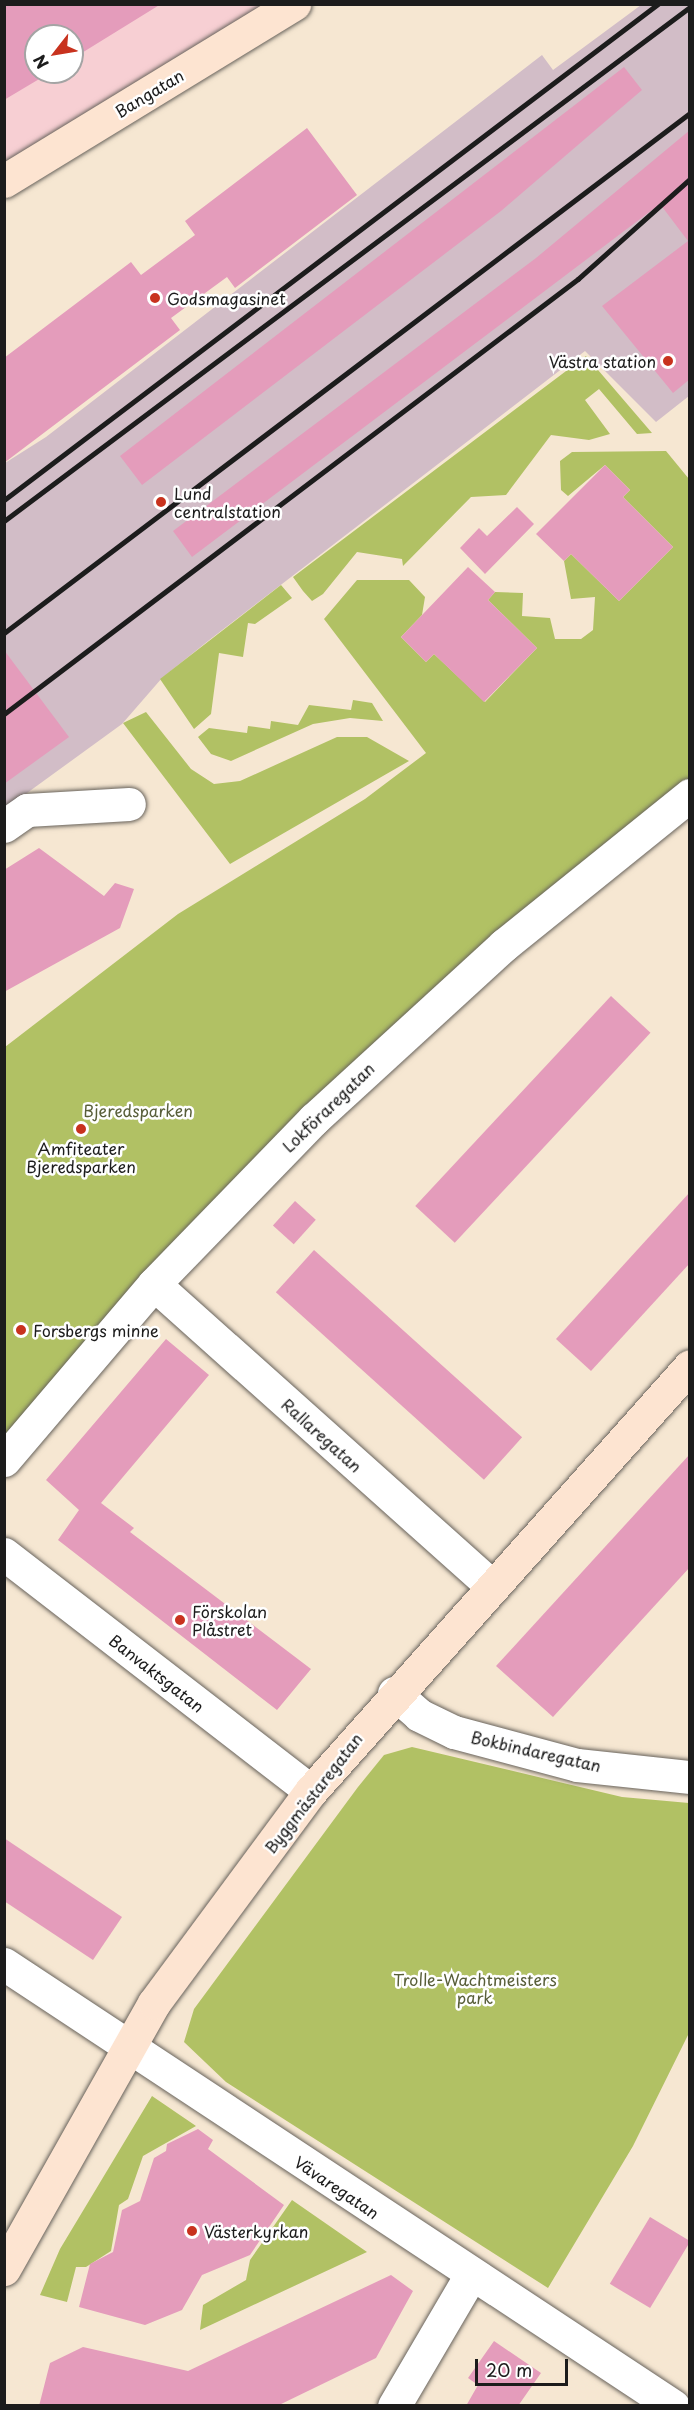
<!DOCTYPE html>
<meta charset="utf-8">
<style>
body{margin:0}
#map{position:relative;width:694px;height:2410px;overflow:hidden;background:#f6e7d2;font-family:"Playpen Sans",sans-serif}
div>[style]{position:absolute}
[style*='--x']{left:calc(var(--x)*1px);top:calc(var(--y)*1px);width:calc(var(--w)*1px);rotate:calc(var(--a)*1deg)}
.built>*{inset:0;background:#f7cfd3}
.industrial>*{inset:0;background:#d2bdc7}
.green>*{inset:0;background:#b1c164}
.building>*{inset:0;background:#e49cbb;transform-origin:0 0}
.roads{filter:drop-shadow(0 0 2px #68635c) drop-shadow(0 0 2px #68635c)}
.street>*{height:33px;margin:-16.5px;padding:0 16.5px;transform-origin:16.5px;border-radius:16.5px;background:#fff}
.secondary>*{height:33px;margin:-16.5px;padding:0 16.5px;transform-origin:16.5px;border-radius:16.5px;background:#fde4d1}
.rail>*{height:4.5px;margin:-2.25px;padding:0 2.25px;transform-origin:2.25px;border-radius:2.25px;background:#1c1c1c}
.dots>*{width:16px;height:16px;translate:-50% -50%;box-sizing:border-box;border:3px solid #fff;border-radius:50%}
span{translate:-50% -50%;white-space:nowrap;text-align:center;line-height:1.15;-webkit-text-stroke:5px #fff;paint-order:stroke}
.street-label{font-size:16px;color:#1c1c1c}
.poi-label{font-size:16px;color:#1c1c1c}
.left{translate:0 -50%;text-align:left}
.right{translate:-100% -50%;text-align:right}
.park-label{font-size:16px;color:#585e39}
.frame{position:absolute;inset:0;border:6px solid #1c1c1c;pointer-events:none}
.north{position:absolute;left:24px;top:24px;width:60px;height:60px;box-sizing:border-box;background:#fff;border:2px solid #a4a4a4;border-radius:50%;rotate:239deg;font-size:16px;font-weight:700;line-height:24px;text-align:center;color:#1c1c1c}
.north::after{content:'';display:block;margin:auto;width:21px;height:27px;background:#c8321e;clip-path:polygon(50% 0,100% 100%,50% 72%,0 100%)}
.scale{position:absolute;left:475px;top:2359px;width:93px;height:27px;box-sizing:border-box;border:3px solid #1c1c1c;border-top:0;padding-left:8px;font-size:18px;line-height:21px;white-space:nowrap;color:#1c1c1c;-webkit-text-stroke:4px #fff;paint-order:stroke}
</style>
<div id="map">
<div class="built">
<i style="clip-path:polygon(evenodd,5px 5px,294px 5px,5px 181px,5px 5px,36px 36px,72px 36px,72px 72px,36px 72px,36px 36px)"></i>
</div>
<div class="industrial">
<i style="clip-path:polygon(641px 5px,689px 5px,689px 396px,656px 422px,585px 351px,208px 641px,162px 678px,122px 724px,5px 809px,5px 463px,46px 437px,542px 55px,553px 70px)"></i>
</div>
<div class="green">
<i style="clip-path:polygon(586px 356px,652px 433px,637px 434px,599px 389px,585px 400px,610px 434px,589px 440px,551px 435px,506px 495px,471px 497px,403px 566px,402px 559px,357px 552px,323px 594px,312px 601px,303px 591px,293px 577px)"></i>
<i style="clip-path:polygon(666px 451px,689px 479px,689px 795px,504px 945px,5px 1460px,5px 1047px,178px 914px,365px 799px,426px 753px,324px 619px,357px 580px,409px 580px,425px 597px,422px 615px,401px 637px,426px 662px,434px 654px,485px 702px,537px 648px,488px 600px,495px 592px,523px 593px,522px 616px,550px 618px,555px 639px,581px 639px,593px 630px,595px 597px,571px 599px,564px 561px,571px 554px,619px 601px,673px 547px,623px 497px,630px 490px,605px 465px,568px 496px,561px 490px,560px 461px,572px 452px)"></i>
<i style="clip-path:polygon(281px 585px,292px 598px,255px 624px,248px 623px,243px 657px,219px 653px,211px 714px,194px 729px,160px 679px)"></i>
<i style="clip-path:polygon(353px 700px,372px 703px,383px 721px,350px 718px,313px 724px,231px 761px,211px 754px,198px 737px,209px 728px,247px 733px,248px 726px,270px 729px,271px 721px,298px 725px,309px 705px,351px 710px)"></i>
<i style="clip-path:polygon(146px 712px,191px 769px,214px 784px,240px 781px,337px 737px,367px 737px,409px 761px,230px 864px,123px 723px)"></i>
<i style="clip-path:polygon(412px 1747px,622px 1797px,689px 1803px,689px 2033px,633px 2146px,548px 2288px,226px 2082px,184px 2042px,194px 2009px,358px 1787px,384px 1755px)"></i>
<i style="clip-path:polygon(152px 2096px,196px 2126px,143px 2156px,128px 2199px,119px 2205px,111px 2251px,86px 2267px,76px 2267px,67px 2302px,40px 2295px,60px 2249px)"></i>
<i style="clip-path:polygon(292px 2200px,367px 2252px,200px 2330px,203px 2305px,246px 2280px,250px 2260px)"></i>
</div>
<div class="building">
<i style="clip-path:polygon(4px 4px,161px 4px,72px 59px,72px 36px,36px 36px,36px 72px,51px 72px,4px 100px)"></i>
<i style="clip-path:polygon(624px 67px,642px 90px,501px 211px,142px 485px,120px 456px)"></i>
<i style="clip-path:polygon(307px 128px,357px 195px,235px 288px,227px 277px,171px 318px,180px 330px,4px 463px,4px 358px,131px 262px,141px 275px,195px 235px,185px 221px)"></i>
<i style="clip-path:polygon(690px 130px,690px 379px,673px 393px,602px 306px,688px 241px,660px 204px,192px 557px,173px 531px,536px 258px)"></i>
<i style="clip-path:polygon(605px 465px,630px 490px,623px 497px,673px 547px,619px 601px,571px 554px,564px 561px,536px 534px)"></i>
<i style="clip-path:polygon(517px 507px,534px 524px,485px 574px,460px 548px,479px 528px,487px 536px)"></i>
<i style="clip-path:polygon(468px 567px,495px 592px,488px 600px,537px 648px,484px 702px,434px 654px,426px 662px,401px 637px)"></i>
<i style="clip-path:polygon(4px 650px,69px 737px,4px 784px)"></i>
<i style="clip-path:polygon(39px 848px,104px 896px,115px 883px,134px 889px,120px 928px,4px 992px,4px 870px)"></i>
<i style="left:611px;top:996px;width:54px;height:287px;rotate:43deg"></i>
<i style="clip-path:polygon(690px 1192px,690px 1263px,591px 1371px,556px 1339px)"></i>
<i style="left:295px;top:1201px;width:28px;height:33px;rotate:42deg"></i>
<i style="left:314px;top:1250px;width:280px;height:57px;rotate:42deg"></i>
<i style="clip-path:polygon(166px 1339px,209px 1375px,101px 1503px,134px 1528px,130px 1532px,311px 1669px,277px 1710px,58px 1540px,79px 1510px,46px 1480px)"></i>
<i style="clip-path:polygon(690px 1454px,690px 1567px,553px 1717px,496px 1666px)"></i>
<i style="clip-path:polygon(4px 1838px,122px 1917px,93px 1960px,4px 1901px)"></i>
<i style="clip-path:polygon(198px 2129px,213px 2140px,208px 2149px,284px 2205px,250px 2255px,202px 2275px,182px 2310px,145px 2325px,79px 2307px,90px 2264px,113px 2252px,122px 2210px,140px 2201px,154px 2158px,166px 2151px,167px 2144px)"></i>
<i style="left:650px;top:2217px;width:47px;height:78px;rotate:31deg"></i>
<i style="clip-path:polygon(391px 2275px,413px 2291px,376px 2358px,277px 2406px,39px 2406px,50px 2363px,83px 2347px,188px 2371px)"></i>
<i style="clip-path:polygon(494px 2341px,541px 2373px,518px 2406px,466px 2406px,478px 2385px,468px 2378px)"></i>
</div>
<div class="roads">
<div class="street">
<i style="--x:4;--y:826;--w:28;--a:-35"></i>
<i style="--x:27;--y:810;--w:102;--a:-3.4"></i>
<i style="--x:154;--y:1284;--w:452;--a:41.8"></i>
<i style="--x:4;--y:1460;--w:231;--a:-49.6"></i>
<i style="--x:154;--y:1284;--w:230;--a:-45.9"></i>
<i style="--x:314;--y:1119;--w:258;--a:-42.5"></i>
<i style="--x:504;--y:945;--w:239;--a:-38.9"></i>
<i style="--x:4;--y:1554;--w:388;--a:37.7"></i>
<i style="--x:394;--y:1693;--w:33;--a:41"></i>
<i style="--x:419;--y:1715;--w:39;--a:26"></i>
<i style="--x:454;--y:1732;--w:127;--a:15"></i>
<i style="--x:577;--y:1765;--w:114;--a:6.1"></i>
<i style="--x:4;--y:1964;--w:802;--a:33.45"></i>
<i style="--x:394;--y:2406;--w:152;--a:-59.6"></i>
</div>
<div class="secondary">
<i style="--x:4;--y:181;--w:340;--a:-31.4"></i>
<i style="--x:4;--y:2269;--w:305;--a:-60.6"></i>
<i style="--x:154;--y:2003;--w:264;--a:-53.5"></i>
<i style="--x:311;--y:1791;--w:569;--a:-48.27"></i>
</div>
</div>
<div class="rail">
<i style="--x:4;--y:500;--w:821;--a:-37.18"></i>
<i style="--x:4;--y:521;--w:857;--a:-36.84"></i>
<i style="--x:4;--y:633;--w:861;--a:-37.16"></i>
<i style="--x:4;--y:714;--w:720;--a:-37.16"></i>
<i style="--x:578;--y:279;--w:150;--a:-41.8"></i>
</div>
<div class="dots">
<i style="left:155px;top:298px;background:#c8321e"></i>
<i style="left:668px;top:361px;background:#c8321e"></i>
<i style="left:161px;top:502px;background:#c8321e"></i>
<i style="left:81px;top:1129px;background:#c8321e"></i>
<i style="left:21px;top:1330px;background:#c8321e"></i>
<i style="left:180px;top:1620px;background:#c8321e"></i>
<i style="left:192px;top:2231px;background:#c8321e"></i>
</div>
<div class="street-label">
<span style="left:149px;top:93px;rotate:-31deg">Bangatan</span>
<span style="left:328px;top:1107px;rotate:-44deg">Lokföraregatan</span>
<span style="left:322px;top:1435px;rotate:42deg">Rallaregatan</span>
<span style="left:157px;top:1673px;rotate:38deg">Banvaktsgatan</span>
<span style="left:536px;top:1751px;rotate:13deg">Bokbindaregatan</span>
<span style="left:313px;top:1793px;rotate:-52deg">Byggmästaregatan</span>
<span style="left:337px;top:2187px;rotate:34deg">Vävaregatan</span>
</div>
<div class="poi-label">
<span class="left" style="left:167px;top:298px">Godsmagasinet</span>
<span class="right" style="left:656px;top:361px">Västra station</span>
<span class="left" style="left:174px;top:502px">Lund<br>centralstation</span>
<span style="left:81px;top:1157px">Amfiteater<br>Bjeredsparken</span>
<span class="left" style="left:33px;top:1330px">Forsbergs minne</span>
<span class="left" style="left:192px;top:1620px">Förskolan<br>Plåstret</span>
<span class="left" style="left:204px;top:2231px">Västerkyrkan</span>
</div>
<div class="park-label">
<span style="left:138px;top:1110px">Bjeredsparken</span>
<span style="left:475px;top:1988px">Trolle-Wachtmeisters<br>park</span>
</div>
<div class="frame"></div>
<div class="north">N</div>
<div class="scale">20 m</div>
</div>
